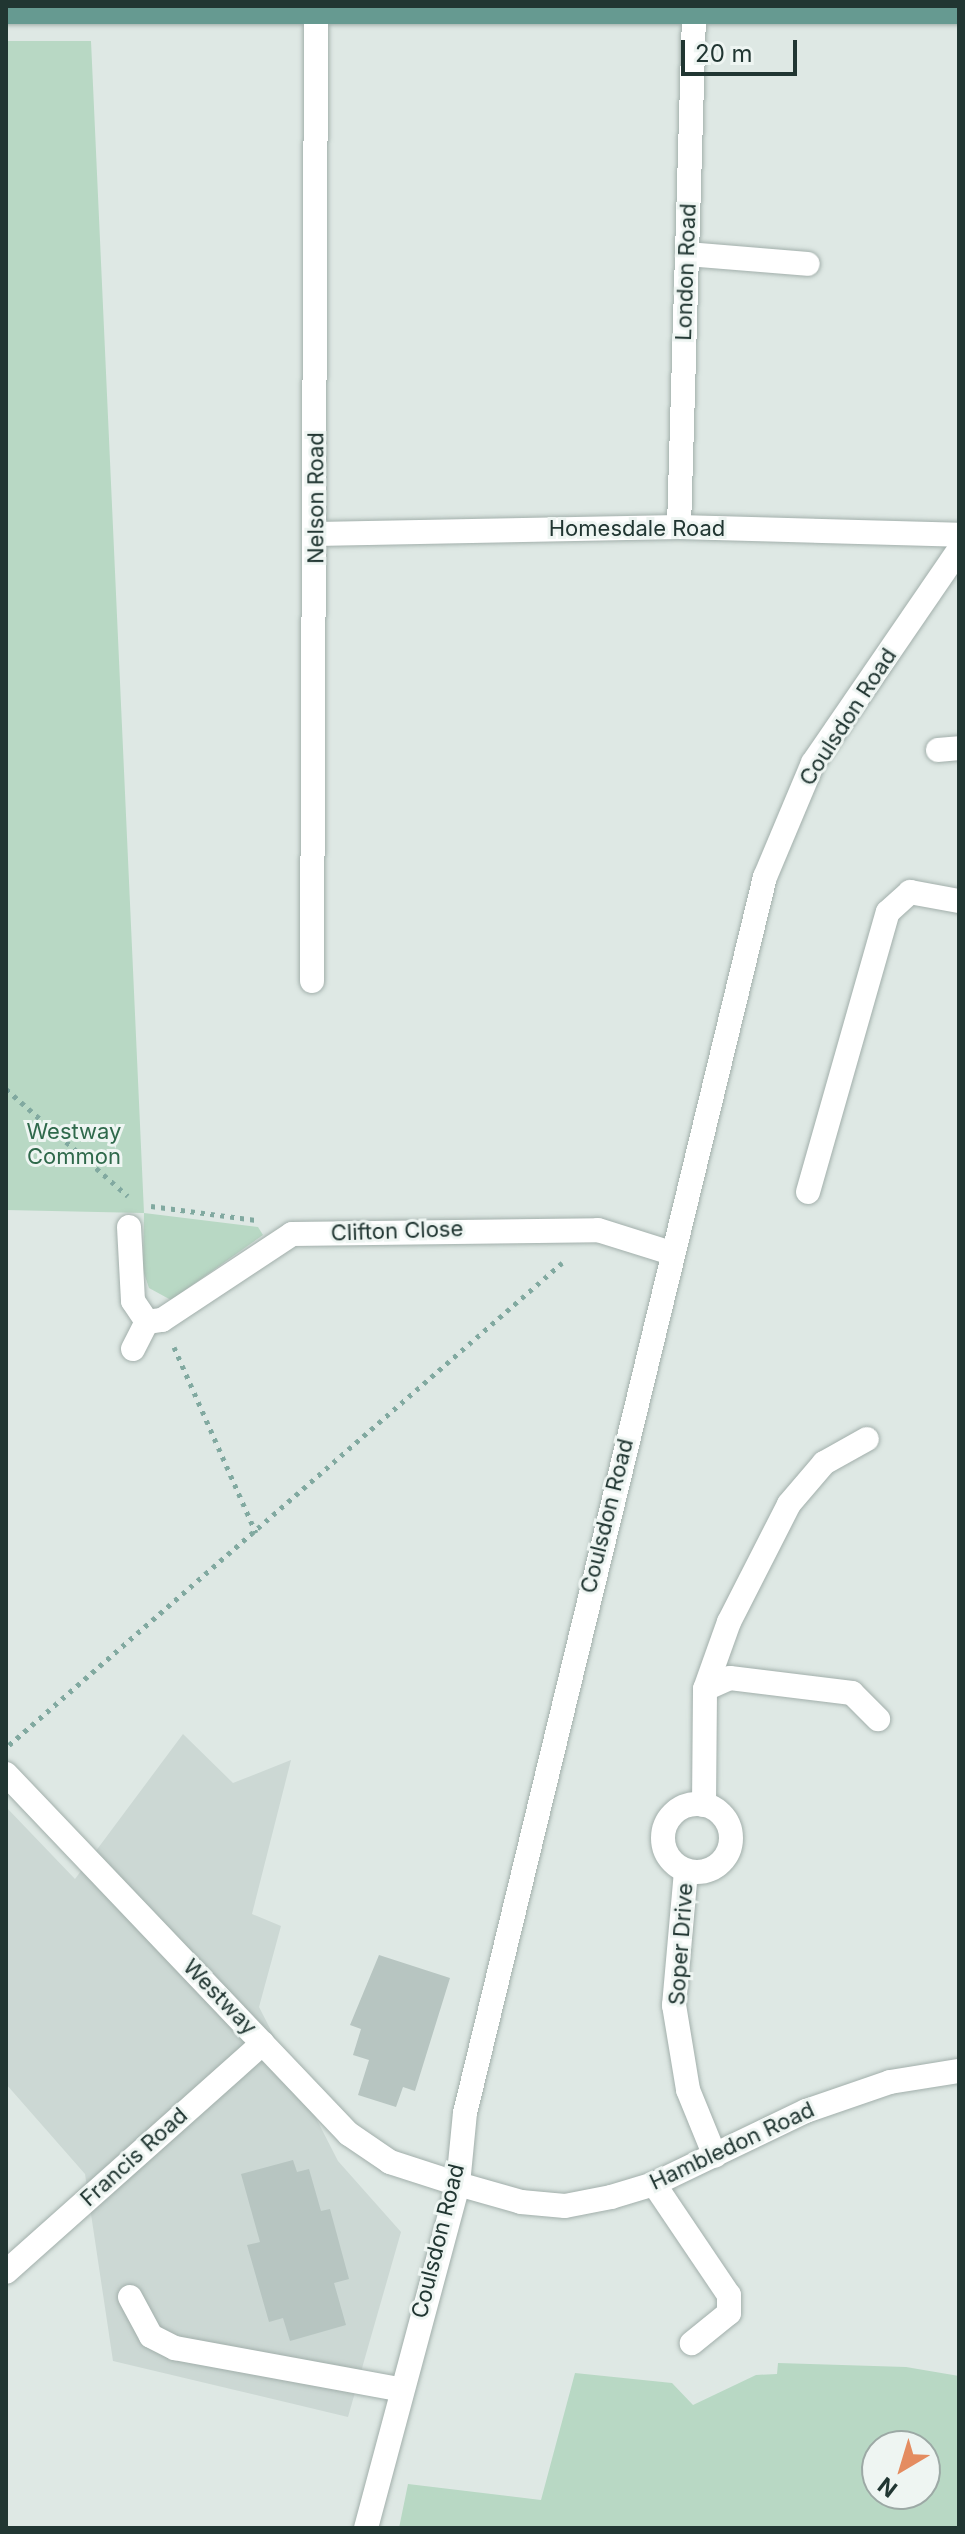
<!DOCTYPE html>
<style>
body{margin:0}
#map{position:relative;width:965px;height:2534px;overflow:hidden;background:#dee8e4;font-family:Inter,sans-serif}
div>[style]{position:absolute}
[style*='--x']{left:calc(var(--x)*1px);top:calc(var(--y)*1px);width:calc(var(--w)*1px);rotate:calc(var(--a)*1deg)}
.built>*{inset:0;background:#ccd8d4}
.green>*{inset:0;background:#b8d8c4}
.building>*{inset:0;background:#b7c5c1}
.path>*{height:5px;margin-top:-2.5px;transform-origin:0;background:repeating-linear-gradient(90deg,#81a9a0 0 4px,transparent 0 10px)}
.roads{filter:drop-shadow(0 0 2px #a2afab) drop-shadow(0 0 2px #a2afab)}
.minor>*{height:24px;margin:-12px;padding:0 12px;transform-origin:12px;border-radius:12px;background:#fff}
.minor>.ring{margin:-12px;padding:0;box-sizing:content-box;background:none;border:24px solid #fff;border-radius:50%}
.major>*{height:24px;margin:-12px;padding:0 12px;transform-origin:12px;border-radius:12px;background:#669a91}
span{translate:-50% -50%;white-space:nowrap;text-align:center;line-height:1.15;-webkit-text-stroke:6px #eef5f2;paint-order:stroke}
.street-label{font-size:22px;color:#213632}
.park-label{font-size:22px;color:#2f694b}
.frame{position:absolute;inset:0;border:8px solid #213632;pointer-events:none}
.north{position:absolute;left:861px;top:2430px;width:80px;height:80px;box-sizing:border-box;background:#eef5f2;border:2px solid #9ca9a5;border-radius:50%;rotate:218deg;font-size:22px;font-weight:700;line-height:32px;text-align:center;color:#213632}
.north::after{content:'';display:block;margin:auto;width:28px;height:36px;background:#e48c60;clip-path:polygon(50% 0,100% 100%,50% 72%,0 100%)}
.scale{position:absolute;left:681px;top:40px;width:116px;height:36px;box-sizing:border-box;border:4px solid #213632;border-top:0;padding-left:10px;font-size:24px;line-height:28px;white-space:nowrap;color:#213632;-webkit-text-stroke:6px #eef5f2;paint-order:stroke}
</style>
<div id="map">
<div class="built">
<i style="clip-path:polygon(183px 1734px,233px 1783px,291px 1760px,252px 1914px,281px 1926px,259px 2007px,338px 2161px,401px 2232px,348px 2417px,113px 2361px,85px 2174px,6px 2084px,6px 1807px,75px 1879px)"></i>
</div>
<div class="green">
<i style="clip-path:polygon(6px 41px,91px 41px,144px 1213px,258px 1227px,263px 1235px,171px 1300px,149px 1288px,143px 1270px,144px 1213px,6px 1210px)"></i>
<i style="clip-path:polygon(evenodd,778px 2363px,906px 2367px,959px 2376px,959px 2528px,399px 2528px,408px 2484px,541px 2500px,575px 2373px,672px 2383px,693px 2405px,756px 2375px,777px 2374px,778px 2363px,877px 2446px,925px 2446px,925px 2494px,877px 2494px,877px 2446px)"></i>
</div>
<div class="building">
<i style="clip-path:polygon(379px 1955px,450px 1978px,415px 2091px,403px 2087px,396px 2107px,358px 2095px,369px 2060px,353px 2055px,361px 2029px,350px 2025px)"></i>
<i style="clip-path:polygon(293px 2160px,297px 2172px,309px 2169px,321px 2211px,330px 2209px,349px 2279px,334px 2283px,346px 2325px,290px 2341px,283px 2318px,269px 2322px,247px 2245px,260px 2242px,241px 2174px)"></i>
</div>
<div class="path">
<i style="--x:6;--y:1089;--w:162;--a:41.3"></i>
<i style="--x:151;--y:1206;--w:106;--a:7.6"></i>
<i style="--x:174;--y:1347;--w:203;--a:66.2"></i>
<i style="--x:9;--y:1745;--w:734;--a:-41.08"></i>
<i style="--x:642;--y:2528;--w:63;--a:0"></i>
</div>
<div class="roads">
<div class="minor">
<i style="--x:687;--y:254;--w:121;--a:4.7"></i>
<i style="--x:679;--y:527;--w:511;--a:-88.32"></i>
<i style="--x:316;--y:534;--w:363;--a:-1.1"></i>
<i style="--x:679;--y:527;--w:280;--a:1.6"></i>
<i style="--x:938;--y:750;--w:21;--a:-5"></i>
<i style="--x:312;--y:981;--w:966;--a:-89.76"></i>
<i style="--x:808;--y:1192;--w:291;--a:-74.1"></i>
<i style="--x:888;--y:912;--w:30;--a:-42"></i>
<i style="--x:910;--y:892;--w:50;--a:10.4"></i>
<i style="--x:129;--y:1227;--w:74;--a:86.9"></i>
<i style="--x:133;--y:1301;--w:25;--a:56"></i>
<i style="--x:147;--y:1322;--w:15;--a:-8"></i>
<i style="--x:162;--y:1320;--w:156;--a:-33.5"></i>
<i style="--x:292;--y:1234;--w:306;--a:-0.7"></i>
<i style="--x:598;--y:1230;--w:73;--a:17.4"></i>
<i style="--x:133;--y:1349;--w:30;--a:-63"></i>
<i style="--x:705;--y:1689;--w:71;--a:-70.3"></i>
<i style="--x:729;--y:1622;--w:132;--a:-63"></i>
<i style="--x:789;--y:1504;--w:54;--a:-49.5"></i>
<i style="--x:824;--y:1463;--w:49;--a:-29.2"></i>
<i style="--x:6;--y:1774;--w:497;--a:46.4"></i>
<i style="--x:349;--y:2134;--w:50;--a:34.3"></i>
<i style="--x:390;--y:2162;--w:71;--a:17.9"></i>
<i style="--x:458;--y:2184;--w:66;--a:15.9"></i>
<i style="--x:521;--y:2202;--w:44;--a:5.2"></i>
<i style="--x:565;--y:2206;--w:47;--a:-11.1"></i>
<i style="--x:611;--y:2197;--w:45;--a:-16.8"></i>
<i style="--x:654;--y:2184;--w:169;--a:-25.7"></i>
<i style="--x:806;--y:2111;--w:89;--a:-19"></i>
<i style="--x:890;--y:2082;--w:70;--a:-9.1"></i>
<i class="ring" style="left:663px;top:1804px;width:44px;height:44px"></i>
<i style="--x:704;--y:1805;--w:116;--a:-89.5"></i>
<i style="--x:705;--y:1689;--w:27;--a:-24"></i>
<i style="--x:730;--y:1678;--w:123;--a:7"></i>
<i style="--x:852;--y:1693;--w:37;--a:45"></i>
<i style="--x:686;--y:1871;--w:135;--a:95.1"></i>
<i style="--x:674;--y:2005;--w:86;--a:80.6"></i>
<i style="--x:688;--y:2090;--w:71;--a:67.8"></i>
<i style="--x:654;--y:2184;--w:134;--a:56"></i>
<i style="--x:729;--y:2295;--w:18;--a:90"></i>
<i style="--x:729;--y:2313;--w:48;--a:141"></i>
<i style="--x:6;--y:2272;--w:344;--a:-41.7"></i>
<i style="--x:130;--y:2297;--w:44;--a:61.7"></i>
<i style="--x:151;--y:2336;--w:27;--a:27"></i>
<i style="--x:175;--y:2348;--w:228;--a:10.4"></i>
<i style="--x:366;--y:2528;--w:356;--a:-75"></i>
<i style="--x:458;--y:2184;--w:71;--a:-84.4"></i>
<i style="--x:465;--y:2113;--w:1272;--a:-76.36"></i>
<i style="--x:765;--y:877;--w:124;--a:-67.2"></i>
<i style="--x:813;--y:763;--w:258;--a:-55.6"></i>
</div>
<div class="major">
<i style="--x:6;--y:12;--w:953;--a:0"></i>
</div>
</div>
<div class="street-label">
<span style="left:686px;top:272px;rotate:-88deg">London Road</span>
<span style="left:316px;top:498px;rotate:-90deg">Nelson Road</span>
<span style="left:637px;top:529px">Homesdale Road</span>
<span style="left:848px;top:717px;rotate:-57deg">Coulsdon Road</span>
<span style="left:397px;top:1231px;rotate:-2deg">Clifton Close</span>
<span style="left:607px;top:1516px;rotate:-76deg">Coulsdon Road</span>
<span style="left:681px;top:1944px;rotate:-86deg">Soper Drive</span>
<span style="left:220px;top:1997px;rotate:46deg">Westway</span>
<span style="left:732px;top:2146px;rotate:-25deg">Hambledon Road</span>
<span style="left:134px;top:2157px;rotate:-42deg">Francis Road</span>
<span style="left:438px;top:2241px;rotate:-76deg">Coulsdon Road</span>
</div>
<div class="park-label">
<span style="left:74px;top:1144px">Westway<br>Common</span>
</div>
<div class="frame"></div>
<div class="north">N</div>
<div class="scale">20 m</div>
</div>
